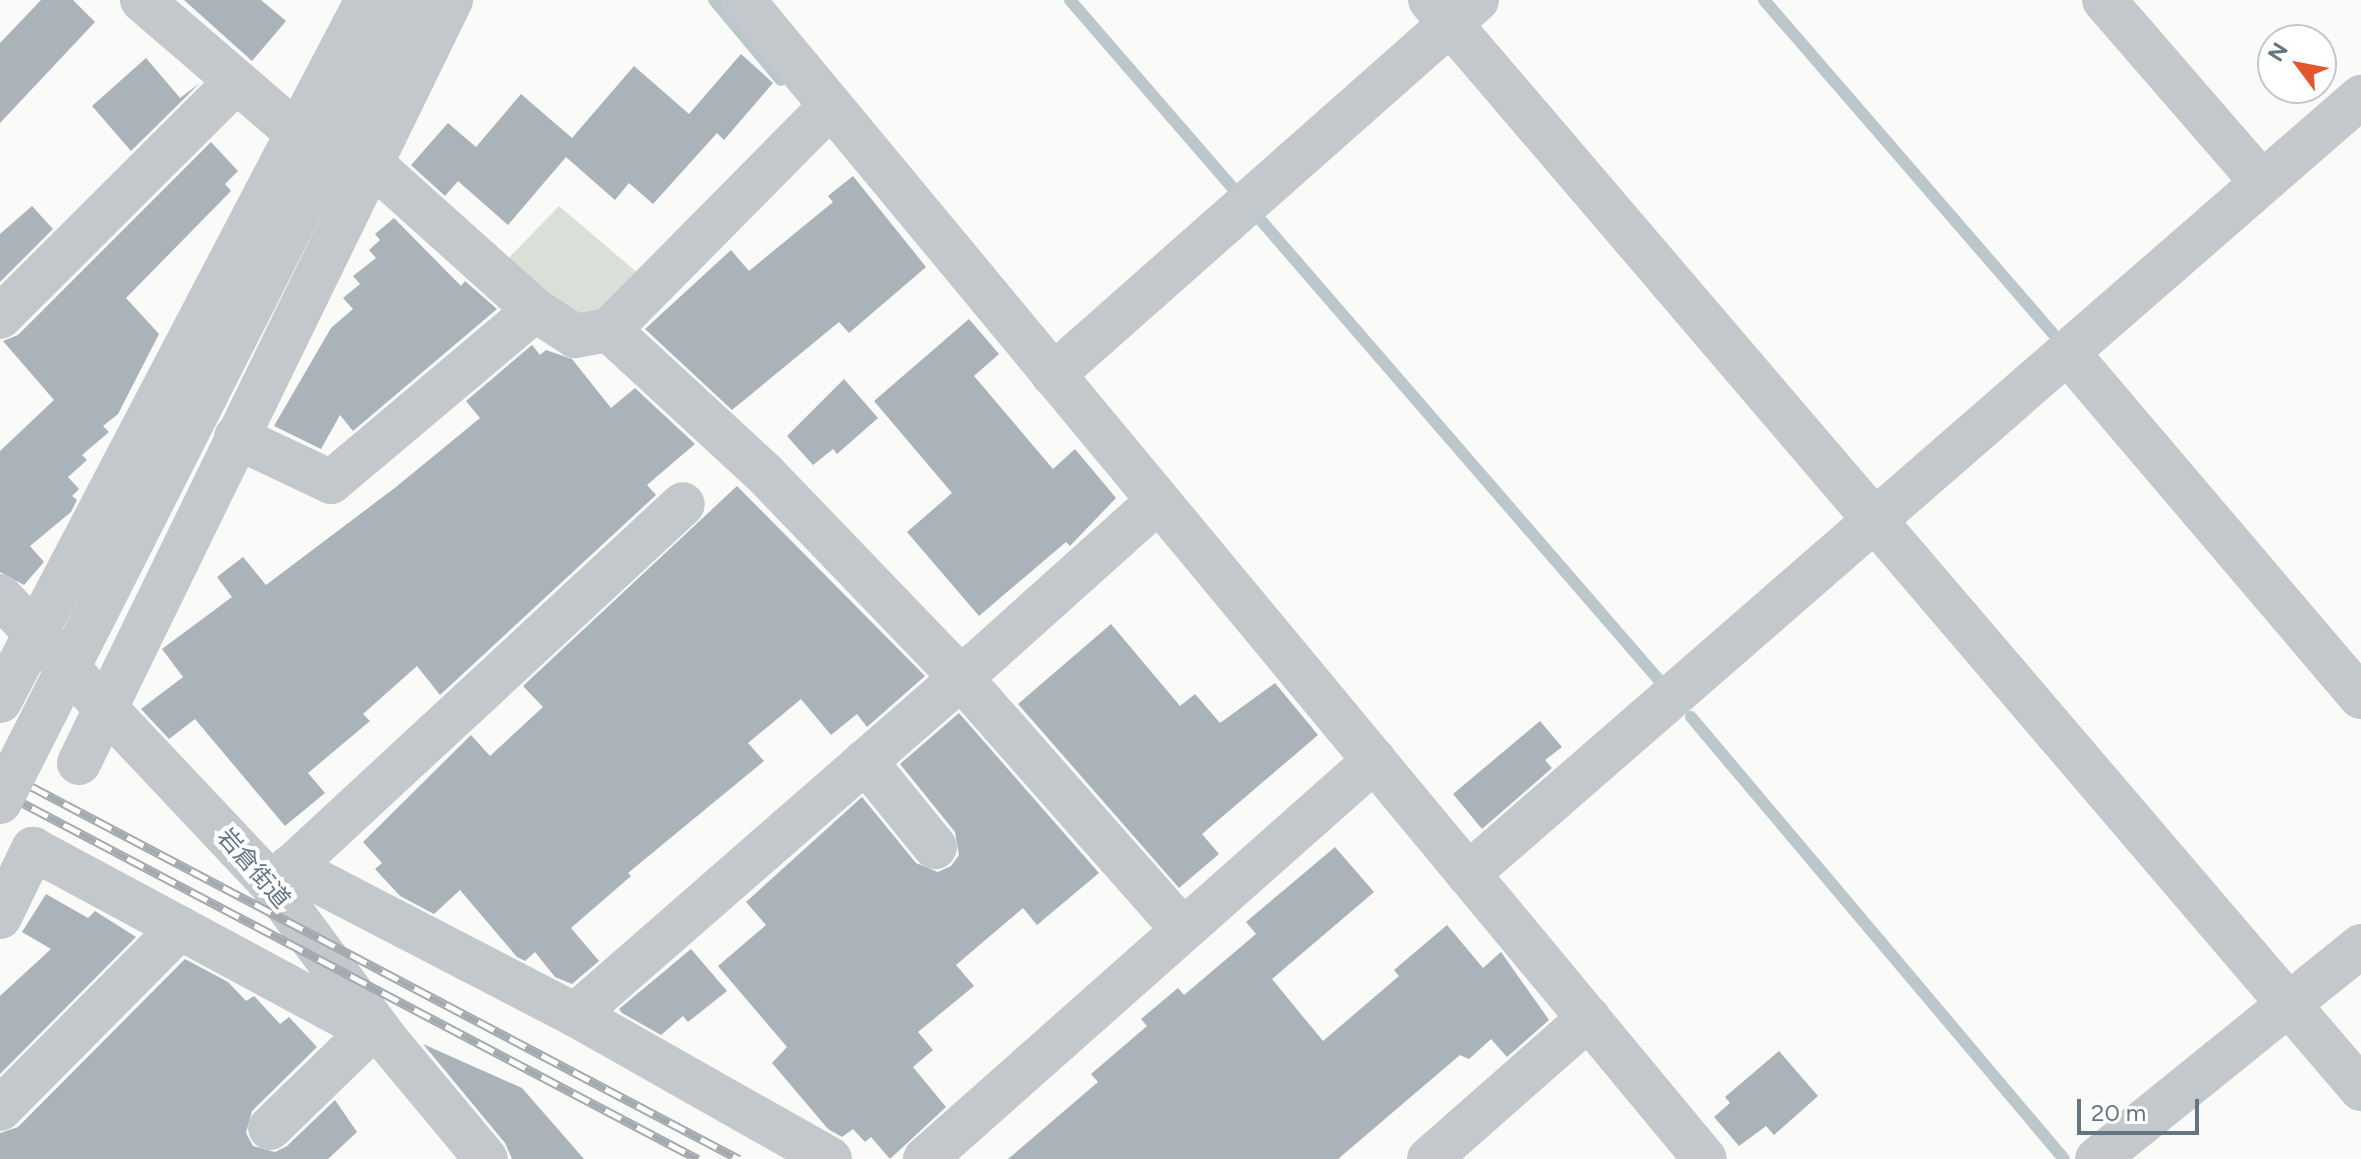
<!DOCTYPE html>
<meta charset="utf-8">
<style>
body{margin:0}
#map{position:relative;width:2361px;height:1159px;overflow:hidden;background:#fafaf8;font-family:Figtree,"Noto Sans JP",sans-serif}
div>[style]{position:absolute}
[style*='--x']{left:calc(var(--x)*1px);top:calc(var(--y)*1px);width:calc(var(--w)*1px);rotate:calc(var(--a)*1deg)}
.green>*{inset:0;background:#dadfd7}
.stream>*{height:12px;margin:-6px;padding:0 6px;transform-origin:6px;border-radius:6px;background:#bbc7cb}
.building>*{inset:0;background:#aab3b9}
.minor>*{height:44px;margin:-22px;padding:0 22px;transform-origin:22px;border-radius:22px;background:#c3c8cc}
.rail>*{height:9px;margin-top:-4.5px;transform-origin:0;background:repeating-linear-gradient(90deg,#fff 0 18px,#a2aab0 0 36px);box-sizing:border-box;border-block:2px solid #a2aab0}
.minor-bridge>*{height:44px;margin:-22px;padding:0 22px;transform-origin:22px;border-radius:22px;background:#c3c8cc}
span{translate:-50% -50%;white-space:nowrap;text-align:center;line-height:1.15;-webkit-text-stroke:8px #fff;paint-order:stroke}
.street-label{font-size:24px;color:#657683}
.north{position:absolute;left:2257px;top:24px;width:80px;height:80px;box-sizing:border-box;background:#fff;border:2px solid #c1c8cd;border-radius:50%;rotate:302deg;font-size:22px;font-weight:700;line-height:32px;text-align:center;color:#657683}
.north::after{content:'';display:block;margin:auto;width:28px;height:36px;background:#e4572e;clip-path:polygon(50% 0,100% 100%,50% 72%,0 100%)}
.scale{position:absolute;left:2077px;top:1099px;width:122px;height:36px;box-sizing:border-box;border:4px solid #657683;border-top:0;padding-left:10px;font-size:24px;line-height:28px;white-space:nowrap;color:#657683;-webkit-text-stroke:6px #fff;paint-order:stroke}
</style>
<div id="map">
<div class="green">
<i style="clip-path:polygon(559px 206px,640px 275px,592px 322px,504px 263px)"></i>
</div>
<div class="stream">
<i style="--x:714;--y:0;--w:104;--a:50.1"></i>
<i style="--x:1070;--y:0;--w:250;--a:49.1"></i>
<i style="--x:1764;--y:0;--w:440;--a:49.1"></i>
<i style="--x:1258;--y:217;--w:611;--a:49.11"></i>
<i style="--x:1691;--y:717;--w:578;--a:49.84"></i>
</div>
<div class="building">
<i style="clip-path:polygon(41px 0,73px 0,95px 22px,0 123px,0 43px)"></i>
<i style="clip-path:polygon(184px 0,261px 0,286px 21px,252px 61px)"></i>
<i style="clip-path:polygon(741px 54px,773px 83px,724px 140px,717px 133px,653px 204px,629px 183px,615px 200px,566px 157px,508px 225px,458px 181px,445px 196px,411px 165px,448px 123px,476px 147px,521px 94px,572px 138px,634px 66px,689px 114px)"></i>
<i style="clip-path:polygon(146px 58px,180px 98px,200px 83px,131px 151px,92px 106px)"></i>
<i style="clip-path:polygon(211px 142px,238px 171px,225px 184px,231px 191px,126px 298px,159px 334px,118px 414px,103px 426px,109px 432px,82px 455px,87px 460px,68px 477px,79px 489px,72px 496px,77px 500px,71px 512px,30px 546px,44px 562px,24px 585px,0 572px,0 451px,54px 400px,3px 341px,18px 335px)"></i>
<i style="clip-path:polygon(853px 176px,926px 267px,849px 333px,839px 322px,732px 410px,645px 329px,731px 250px,749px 271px,833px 202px,828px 196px)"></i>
<i style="clip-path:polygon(32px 206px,53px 229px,0 282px,0 234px)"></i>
<i style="clip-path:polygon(394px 218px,461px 286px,465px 281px,497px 309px,353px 431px,340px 415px,321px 449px,274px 426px,331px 328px,353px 309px,343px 298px,360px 284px,353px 276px,376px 258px,369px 250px,380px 240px,375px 234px)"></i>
<i style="clip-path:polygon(969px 319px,999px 354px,974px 376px,1053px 469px,1075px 449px,1116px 498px,1070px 546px,1066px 542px,979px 616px,907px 532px,952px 493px,874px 401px)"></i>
<i style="clip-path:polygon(532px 345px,540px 355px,546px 350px,572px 359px,611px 408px,635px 388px,695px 444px,647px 485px,656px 495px,440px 695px,417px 666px,363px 714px,370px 721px,308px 773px,325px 793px,285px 826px,195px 719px,169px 739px,141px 709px,183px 677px,162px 649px,232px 597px,217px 577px,243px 557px,266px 585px,396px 487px,480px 418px,466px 401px)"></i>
<i style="clip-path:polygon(844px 379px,878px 418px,837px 454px,833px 449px,813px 465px,787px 436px)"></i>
<i style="clip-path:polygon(737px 486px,925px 676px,867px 727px,857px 714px,831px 735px,801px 699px,748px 743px,764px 761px,628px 873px,631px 876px,571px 928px,599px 961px,572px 984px,555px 977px,535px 952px,525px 961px,517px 957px,460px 890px,434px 914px,400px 896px,375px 869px,382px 863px,363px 842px,471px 735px,490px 756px,543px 707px,523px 686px)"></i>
<i style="clip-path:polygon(1111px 624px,1180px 706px,1195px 694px,1220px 723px,1275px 683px,1318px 735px,1202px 834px,1219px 854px,1179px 888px,1018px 704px)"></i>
<i style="clip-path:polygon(959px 713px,1099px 873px,1037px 925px,1023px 908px,956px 965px,974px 986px,918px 1032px,933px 1050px,913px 1067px,946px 1107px,890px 1159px,871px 1137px,865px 1142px,853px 1129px,842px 1137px,828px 1129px,772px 1063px,787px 1047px,718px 966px,766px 925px,746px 902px,862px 797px,916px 863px,938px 872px,951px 866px,959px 855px,955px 832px,900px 764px)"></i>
<i style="clip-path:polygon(1540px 721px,1562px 747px,1545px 760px,1552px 768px,1482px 829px,1453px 794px)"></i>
<i style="clip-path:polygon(1335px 847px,1374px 892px,1272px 979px,1323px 1041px,1399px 976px,1394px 970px,1447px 925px,1483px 968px,1501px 952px,1549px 1020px,1507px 1057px,1491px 1039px,1469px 1059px,1460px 1055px,1338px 1159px,1008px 1159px,1098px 1082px,1091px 1074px,1147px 1026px,1141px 1019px,1178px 988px,1184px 995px,1256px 934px,1246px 922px)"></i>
<i style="clip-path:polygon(46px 894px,88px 918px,95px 911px,136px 937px,0 1074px,0 996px,51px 949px,22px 932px)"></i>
<i style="clip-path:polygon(691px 949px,727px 991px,688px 1022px,683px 1016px,661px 1035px,622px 1013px,619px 1009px)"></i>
<i style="clip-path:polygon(185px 959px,228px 982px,246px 1001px,254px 996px,280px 1024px,289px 1017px,317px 1047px,252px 1111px,246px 1133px,253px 1146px,275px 1152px,287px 1146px,335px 1100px,357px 1132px,328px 1159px,0 1159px,0 1133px,18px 1127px)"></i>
<i style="clip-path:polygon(423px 1044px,522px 1088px,584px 1159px,512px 1159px,505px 1143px)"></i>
<i style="clip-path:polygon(1779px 1051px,1818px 1096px,1774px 1135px,1766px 1126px,1739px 1146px,1714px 1117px,1730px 1103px,1725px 1097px)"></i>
</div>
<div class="minor">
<i style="--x:142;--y:0;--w:206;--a:40.7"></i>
<i style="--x:743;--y:0;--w:1506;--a:50.31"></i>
<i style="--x:1430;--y:0;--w:1433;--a:49.47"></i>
<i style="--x:2104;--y:0;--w:240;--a:49.1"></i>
<i style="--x:371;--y:163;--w:220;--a:41.9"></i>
<i style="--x:535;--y:310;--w:48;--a:33"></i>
<i style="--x:575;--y:336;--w:35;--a:-10"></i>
<i style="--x:609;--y:330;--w:212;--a:42.7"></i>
<i style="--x:765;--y:474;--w:283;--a:46.1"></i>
<i style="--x:961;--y:678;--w:263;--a:-41.9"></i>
<i style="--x:258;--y:293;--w:328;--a:-63.4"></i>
<i style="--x:0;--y:317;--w:333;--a:-44.9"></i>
<i style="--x:609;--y:330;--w:315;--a:-45.3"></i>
<i style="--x:2067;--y:352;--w:453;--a:49.6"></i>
<i style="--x:1053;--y:375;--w:566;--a:-41.49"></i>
<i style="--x:236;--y:437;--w:105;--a:25.3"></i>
<i style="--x:331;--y:482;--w:267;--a:-40.1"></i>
<i style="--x:0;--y:596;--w:397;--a:46.7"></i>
<i style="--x:272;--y:885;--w:192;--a:53.5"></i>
<i style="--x:386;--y:1039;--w:156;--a:50.2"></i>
<i style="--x:0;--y:701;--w:791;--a:-62.37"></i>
<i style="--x:865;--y:761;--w:111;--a:50.9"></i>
<i style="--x:79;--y:763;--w:849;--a:-64.01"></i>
<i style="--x:290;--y:867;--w:321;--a:27.4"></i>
<i style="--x:1468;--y:874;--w:1184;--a:-41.03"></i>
<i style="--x:272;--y:885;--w:560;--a:-42.83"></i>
<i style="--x:0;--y:917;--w:76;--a:-64.1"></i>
<i style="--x:33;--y:849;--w:391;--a:28.3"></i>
<i style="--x:0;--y:1109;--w:255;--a:-45.2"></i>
<i style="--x:270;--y:1128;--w:139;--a:-44.1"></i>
<i style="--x:830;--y:1159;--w:293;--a:-150.5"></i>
<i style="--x:575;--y:1015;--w:512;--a:-41.12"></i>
<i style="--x:961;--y:678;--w:334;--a:48.6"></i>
<i style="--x:925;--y:1159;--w:601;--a:-41.56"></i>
<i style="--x:1429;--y:1159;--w:213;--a:-41.4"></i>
<i style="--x:2097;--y:1159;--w:339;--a:-38.9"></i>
</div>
<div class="rail">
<i style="--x:0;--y:770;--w:835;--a:27.76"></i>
<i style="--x:0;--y:791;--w:789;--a:27.8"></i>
</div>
<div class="minor-bridge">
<i style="--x:0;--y:802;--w:571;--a:-63.12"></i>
</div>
<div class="street-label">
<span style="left:254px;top:868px;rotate:49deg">岩倉街道</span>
</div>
<div class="north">N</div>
<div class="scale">20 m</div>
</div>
